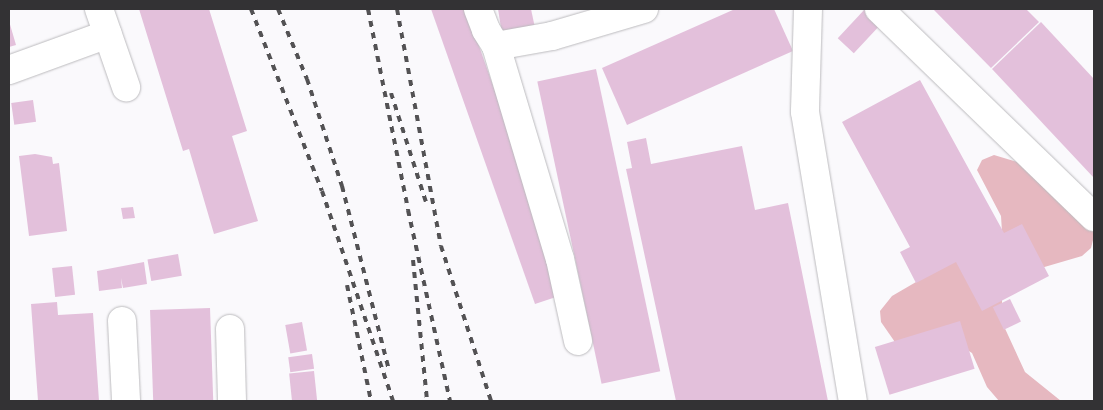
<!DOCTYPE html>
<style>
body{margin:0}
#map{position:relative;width:1103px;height:410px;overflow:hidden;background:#faf9fc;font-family:"Work Sans",sans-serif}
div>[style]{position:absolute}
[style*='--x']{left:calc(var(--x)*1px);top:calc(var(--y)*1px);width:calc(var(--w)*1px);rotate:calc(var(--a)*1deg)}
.forest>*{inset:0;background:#e6b8c0}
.building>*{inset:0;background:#e3c0db;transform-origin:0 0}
.roads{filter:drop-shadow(0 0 1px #bcbbbe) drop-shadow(0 0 1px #bcbbbe)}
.minor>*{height:28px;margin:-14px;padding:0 14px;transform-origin:14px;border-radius:14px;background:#fff}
.rail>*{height:4px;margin-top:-2px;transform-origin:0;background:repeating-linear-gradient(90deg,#535254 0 6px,transparent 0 12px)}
span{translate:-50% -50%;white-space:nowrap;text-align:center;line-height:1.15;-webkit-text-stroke:4px #fff;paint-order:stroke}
.frame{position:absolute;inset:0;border:10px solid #333234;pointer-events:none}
</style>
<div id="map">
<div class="forest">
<i style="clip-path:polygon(994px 155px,1024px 164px,1093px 225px,1094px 236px,1091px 248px,1082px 256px,1041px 268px,1002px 300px,1002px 322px,1025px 372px,1061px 401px,999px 401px,987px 387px,972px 353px,961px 346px,897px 345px,881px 322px,880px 311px,892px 296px,1002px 232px,1001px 216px,977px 170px,982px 160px)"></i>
</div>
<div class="building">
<i style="clip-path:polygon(139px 9px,209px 9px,247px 131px,232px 136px,258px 221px,214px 234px,189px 149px,183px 151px)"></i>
<i style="clip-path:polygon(431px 9px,466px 9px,550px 247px,559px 296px,535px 304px)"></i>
<i style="clip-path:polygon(498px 9px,531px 9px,535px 28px,502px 34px)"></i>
<i style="clip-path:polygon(735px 9px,774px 9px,793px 51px,627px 125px,602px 68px)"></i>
<i style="left:865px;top:9px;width:22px;height:40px;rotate:43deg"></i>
<i style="clip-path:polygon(933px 9px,1026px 9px,1039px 22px,991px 68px)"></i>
<i style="clip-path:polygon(9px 21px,16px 45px,9px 47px)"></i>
<i style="clip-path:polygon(1041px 22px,1094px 79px,1094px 178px,992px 69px)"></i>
<i style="left:596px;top:69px;width:309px;height:60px;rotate:78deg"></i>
<i style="clip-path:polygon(920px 80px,1004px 233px,1022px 224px,1049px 276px,982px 311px,956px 262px,916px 283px,900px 252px,910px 247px,842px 122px)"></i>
<i style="left:33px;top:100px;width:22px;height:22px;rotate:82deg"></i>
<i style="clip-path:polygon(646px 138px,651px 164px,742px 146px,755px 210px,788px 203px,828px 401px,676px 401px,626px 169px,632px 168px,627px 142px)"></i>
<i style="clip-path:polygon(35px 154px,52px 157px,53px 164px,59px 163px,67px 231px,29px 236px,19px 156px)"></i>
<i style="clip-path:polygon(133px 207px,135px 218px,123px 219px,121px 208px)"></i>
<i style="left:178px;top:254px;width:22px;height:31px;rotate:80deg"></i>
<i style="clip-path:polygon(144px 262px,147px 284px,123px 288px,121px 278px,122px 288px,99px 291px,97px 271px)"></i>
<i style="left:72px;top:266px;width:29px;height:20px;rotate:84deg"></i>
<i style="left:1010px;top:299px;width:25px;height:19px;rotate:64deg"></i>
<i style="clip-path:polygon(57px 302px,58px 315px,93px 313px,99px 401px,38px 401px,31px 304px)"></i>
<i style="left:210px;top:308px;width:93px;height:60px;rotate:88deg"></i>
<i style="left:960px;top:321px;width:50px;height:89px;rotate:73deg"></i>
<i style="left:302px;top:322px;width:29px;height:17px;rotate:80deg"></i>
<i style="left:312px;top:354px;width:15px;height:24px;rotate:82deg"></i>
<i style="left:314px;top:371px;width:30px;height:25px;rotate:84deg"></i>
</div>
<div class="roads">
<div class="minor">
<i style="--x:99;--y:9;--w:83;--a:70.9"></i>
<i style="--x:478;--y:9;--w:22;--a:69"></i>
<i style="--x:486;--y:30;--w:19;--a:58"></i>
<i style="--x:496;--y:46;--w:57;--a:-10.1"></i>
<i style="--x:552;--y:36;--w:96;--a:-16.4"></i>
<i style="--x:808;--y:9;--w:103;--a:91.7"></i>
<i style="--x:805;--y:112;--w:293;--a:80.6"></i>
<i style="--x:879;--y:9;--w:299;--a:44.1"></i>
<i style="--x:496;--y:46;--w:222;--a:73.3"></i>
<i style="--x:560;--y:259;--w:84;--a:77.6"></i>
<i style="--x:9;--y:70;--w:105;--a:-20"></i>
<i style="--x:122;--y:321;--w:80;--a:87.1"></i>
<i style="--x:230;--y:329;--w:72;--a:88.4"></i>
</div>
</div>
<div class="rail">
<i style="--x:251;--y:9;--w:195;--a:68.7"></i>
<i style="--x:322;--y:191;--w:222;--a:71.3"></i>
<i style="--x:278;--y:9;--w:76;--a:67.5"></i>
<i style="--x:307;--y:79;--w:113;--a:71.9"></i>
<i style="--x:342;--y:186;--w:190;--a:75.7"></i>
<i style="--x:368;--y:9;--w:205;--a:78.7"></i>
<i style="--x:408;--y:210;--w:196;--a:77.6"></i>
<i style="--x:397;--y:9;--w:241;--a:79.5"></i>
<i style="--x:441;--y:246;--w:163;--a:72.1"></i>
<i style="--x:391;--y:93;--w:114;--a:72.2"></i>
<i style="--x:413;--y:260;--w:142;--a:84.3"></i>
<i style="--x:347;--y:285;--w:118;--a:78.3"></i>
</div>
<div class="frame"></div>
</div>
